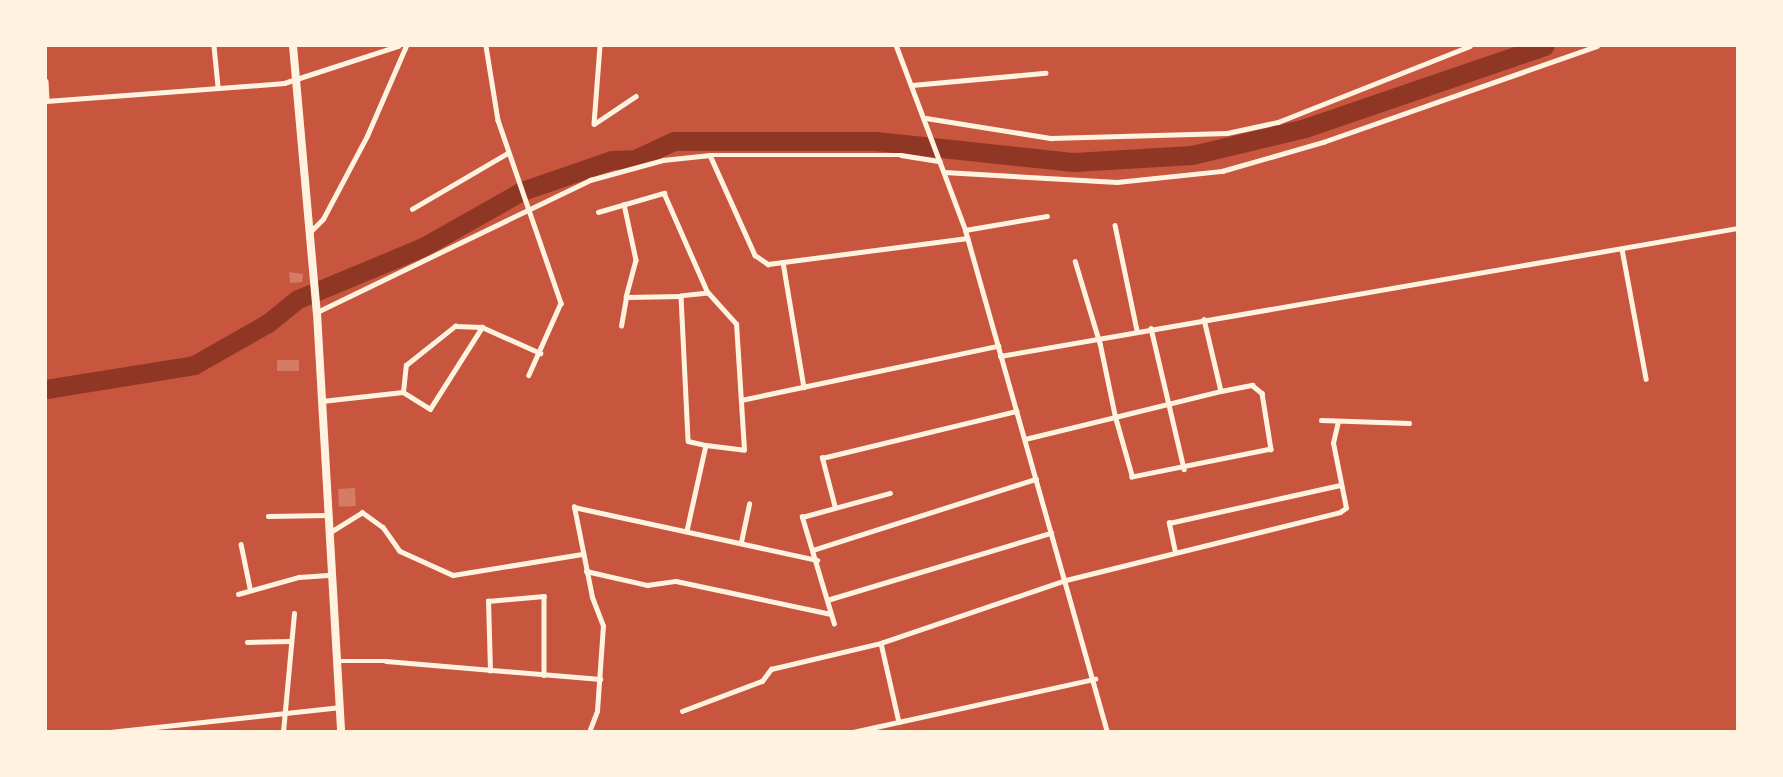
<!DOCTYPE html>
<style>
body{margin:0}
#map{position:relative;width:1783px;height:777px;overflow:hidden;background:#c8553d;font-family:"DejaVu Sans",sans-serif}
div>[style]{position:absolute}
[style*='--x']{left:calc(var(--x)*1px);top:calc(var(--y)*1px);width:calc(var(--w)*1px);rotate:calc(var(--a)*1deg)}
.river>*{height:19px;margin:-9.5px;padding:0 9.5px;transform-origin:9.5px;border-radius:9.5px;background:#8f3625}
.building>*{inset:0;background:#d67c66;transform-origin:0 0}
.minor>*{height:4.5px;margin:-2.25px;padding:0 2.25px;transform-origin:2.25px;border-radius:2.25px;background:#fff3e0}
.tertiary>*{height:5px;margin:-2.5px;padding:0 2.5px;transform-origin:2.5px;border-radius:2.5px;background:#fff3e0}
.trunk>*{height:8px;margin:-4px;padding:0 4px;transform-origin:4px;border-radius:4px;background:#fff3e0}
span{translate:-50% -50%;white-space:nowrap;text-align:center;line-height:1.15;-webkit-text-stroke:5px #fff3e0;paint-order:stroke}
.frame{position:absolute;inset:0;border:47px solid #fff3e0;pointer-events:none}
</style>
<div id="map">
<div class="river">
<i style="--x:46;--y:389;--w:150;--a:-9.2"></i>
<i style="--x:194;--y:365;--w:85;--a:-29.6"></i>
<i style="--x:268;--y:323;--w:38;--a:-39"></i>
<i style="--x:298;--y:299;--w:135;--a:-22.6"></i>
<i style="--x:423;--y:247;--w:114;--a:-29.5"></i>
<i style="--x:522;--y:191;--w:95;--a:-19"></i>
<i style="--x:612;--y:160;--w:23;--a:-2"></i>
<i style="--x:635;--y:159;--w:43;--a:-24.8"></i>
<i style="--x:674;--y:141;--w:202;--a:0"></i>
<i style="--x:876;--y:141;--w:199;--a:6.1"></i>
<i style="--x:1074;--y:162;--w:118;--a:-3.4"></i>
<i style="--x:1192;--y:155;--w:116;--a:-13.4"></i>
<i style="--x:1305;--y:128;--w:253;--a:-18.9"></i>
</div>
<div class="building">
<i style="clip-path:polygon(289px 272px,303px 274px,302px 282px,290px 283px)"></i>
<i style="left:277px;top:360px;width:22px;height:11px"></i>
<i style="left:355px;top:488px;width:18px;height:17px;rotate:87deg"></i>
</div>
<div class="minor">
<i style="--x:214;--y:46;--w:40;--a:84.3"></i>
<i style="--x:486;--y:46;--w:75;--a:80.8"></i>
<i style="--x:498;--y:120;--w:194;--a:71"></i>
<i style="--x:561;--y:303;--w:79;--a:114"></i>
<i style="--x:600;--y:46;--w:78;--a:94.4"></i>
<i style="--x:594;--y:124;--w:50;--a:-33.7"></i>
<i style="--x:46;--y:81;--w:19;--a:87"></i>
<i style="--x:912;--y:85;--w:134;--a:-5.2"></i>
<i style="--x:926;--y:118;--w:127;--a:9.1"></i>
<i style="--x:1051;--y:138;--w:176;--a:-1.6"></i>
<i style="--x:1227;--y:133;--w:52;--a:-12.2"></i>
<i style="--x:1278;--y:122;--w:206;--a:-21.6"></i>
<i style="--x:710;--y:155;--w:110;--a:65.8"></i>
<i style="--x:755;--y:255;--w:16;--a:35"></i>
<i style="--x:768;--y:264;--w:201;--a:-7.4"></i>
<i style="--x:944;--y:172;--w:173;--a:3.3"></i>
<i style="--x:1117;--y:182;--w:106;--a:-6"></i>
<i style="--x:1222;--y:171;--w:105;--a:-16"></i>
<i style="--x:1323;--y:142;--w:290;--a:-19.3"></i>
<i style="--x:624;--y:204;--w:57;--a:77.9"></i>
<i style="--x:636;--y:260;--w:38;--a:105"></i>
<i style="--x:626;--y:297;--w:55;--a:-1"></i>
<i style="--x:412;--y:209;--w:111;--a:-30.3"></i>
<i style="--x:598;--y:212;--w:69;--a:-16.1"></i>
<i style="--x:664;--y:193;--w:109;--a:66.3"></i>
<i style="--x:708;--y:293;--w:27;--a:174"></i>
<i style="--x:681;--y:296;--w:145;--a:87.2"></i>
<i style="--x:688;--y:441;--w:18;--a:13"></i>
<i style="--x:706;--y:445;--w:88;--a:102.5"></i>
<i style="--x:1115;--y:225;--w:107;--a:78.2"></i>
<i style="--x:965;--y:230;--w:83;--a:-9.7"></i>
<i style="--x:311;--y:231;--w:17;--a:-45"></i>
<i style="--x:323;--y:219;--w:94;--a:-62.1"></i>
<i style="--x:367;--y:136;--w:98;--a:-66.6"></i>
<i style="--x:1622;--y:249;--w:132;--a:79.5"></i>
<i style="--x:783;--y:262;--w:127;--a:80.5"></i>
<i style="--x:317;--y:312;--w:303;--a:-25.8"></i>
<i style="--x:590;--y:180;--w:76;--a:-15.3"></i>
<i style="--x:663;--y:160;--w:47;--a:-6.1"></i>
<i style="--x:710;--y:155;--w:191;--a:0"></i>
<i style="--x:901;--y:155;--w:39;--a:9"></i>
<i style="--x:1204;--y:319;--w:74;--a:76.7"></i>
<i style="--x:621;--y:326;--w:29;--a:-80"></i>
<i style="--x:1151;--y:328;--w:145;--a:76.8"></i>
<i style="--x:1000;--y:356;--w:749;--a:-9.84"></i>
<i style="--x:403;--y:392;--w:27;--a:-84"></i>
<i style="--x:406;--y:365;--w:63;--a:-38.5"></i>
<i style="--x:455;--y:326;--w:27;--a:2"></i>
<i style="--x:482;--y:327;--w:64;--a:24.1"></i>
<i style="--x:741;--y:400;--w:263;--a:-11.9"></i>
<i style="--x:322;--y:401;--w:81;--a:-6.3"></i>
<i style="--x:403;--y:392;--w:32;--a:32"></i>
<i style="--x:430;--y:409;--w:97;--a:-57.6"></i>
<i style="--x:1321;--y:420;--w:88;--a:2"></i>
<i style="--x:1025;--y:439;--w:93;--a:-13.7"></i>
<i style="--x:1115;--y:417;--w:109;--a:-13.8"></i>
<i style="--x:1221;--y:391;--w:32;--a:-11"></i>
<i style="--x:1252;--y:385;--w:13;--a:39"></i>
<i style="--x:1262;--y:393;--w:57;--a:80.9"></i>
<i style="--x:1271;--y:449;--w:142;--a:168.6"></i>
<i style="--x:1132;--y:477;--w:62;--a:-105.8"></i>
<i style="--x:1115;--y:417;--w:74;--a:-101.8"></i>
<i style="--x:1100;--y:345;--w:87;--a:-106.8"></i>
<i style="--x:706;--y:445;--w:38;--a:7"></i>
<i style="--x:744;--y:450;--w:126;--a:-93.6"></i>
<i style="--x:736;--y:324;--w:42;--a:-132.1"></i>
<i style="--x:835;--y:508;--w:52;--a:-104.6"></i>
<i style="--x:822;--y:458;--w:200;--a:-13.6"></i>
<i style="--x:268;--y:516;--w:60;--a:-1"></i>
<i style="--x:329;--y:533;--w:39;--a:-32"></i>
<i style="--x:362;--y:512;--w:26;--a:36"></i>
<i style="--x:383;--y:527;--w:29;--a:55"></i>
<i style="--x:400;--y:551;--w:58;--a:24.4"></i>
<i style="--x:453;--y:575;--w:132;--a:-9.2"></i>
<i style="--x:741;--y:542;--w:39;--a:-78"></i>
<i style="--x:241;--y:544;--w:45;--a:78.4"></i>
<i style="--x:813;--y:550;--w:234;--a:-17.7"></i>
<i style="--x:1175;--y:552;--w:30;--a:-102"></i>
<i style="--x:1169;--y:523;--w:176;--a:-12.5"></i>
<i style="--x:586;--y:571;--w:63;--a:12.9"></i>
<i style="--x:647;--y:585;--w:29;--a:-8"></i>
<i style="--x:676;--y:581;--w:158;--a:12"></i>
<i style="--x:238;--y:594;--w:63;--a:-15.6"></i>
<i style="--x:299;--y:577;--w:32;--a:-4"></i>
<i style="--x:827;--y:600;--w:234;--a:-16.7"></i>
<i style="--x:834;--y:624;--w:112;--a:-106.7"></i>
<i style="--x:802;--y:517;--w:91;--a:-15.3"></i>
<i style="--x:247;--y:642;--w:44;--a:-1.3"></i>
<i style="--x:881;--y:643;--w:81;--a:77.2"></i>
<i style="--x:337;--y:661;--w:49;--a:0"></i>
<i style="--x:386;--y:661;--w:215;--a:4.8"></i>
<i style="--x:490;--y:671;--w:70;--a:-91.6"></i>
<i style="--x:488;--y:601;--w:56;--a:-5.1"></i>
<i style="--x:544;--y:596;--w:79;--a:90"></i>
<i style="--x:682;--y:711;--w:85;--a:-20.6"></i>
<i style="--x:762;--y:681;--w:15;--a:-53"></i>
<i style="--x:771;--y:669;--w:113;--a:-13.3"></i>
<i style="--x:881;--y:643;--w:195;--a:-18.8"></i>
<i style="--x:1066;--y:580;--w:282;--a:-13.9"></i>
<i style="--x:1340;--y:512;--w:7;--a:-34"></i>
<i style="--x:1346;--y:508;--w:66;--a:-101.3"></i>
<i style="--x:1333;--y:443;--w:22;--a:-77"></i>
<i style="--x:283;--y:732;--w:119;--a:-84.7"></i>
<i style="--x:589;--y:732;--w:22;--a:-69"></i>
<i style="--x:597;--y:711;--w:85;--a:-86"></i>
<i style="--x:603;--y:626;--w:31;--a:-111"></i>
<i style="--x:592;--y:597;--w:92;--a:-101.3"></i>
<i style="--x:574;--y:507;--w:249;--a:12.3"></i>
<i style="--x:853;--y:732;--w:248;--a:-12.4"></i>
</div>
<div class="tertiary">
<i style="--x:896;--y:46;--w:197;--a:69.4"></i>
<i style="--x:965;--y:230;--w:522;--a:74.21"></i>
<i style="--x:46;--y:101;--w:239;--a:-4.3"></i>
<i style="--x:284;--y:83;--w:120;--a:-18"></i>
<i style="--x:110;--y:732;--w:230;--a:-6.2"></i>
</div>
<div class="trunk">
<i style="--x:293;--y:46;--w:268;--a:84.9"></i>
<i style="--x:317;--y:313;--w:420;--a:86.7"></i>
</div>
<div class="frame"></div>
</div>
